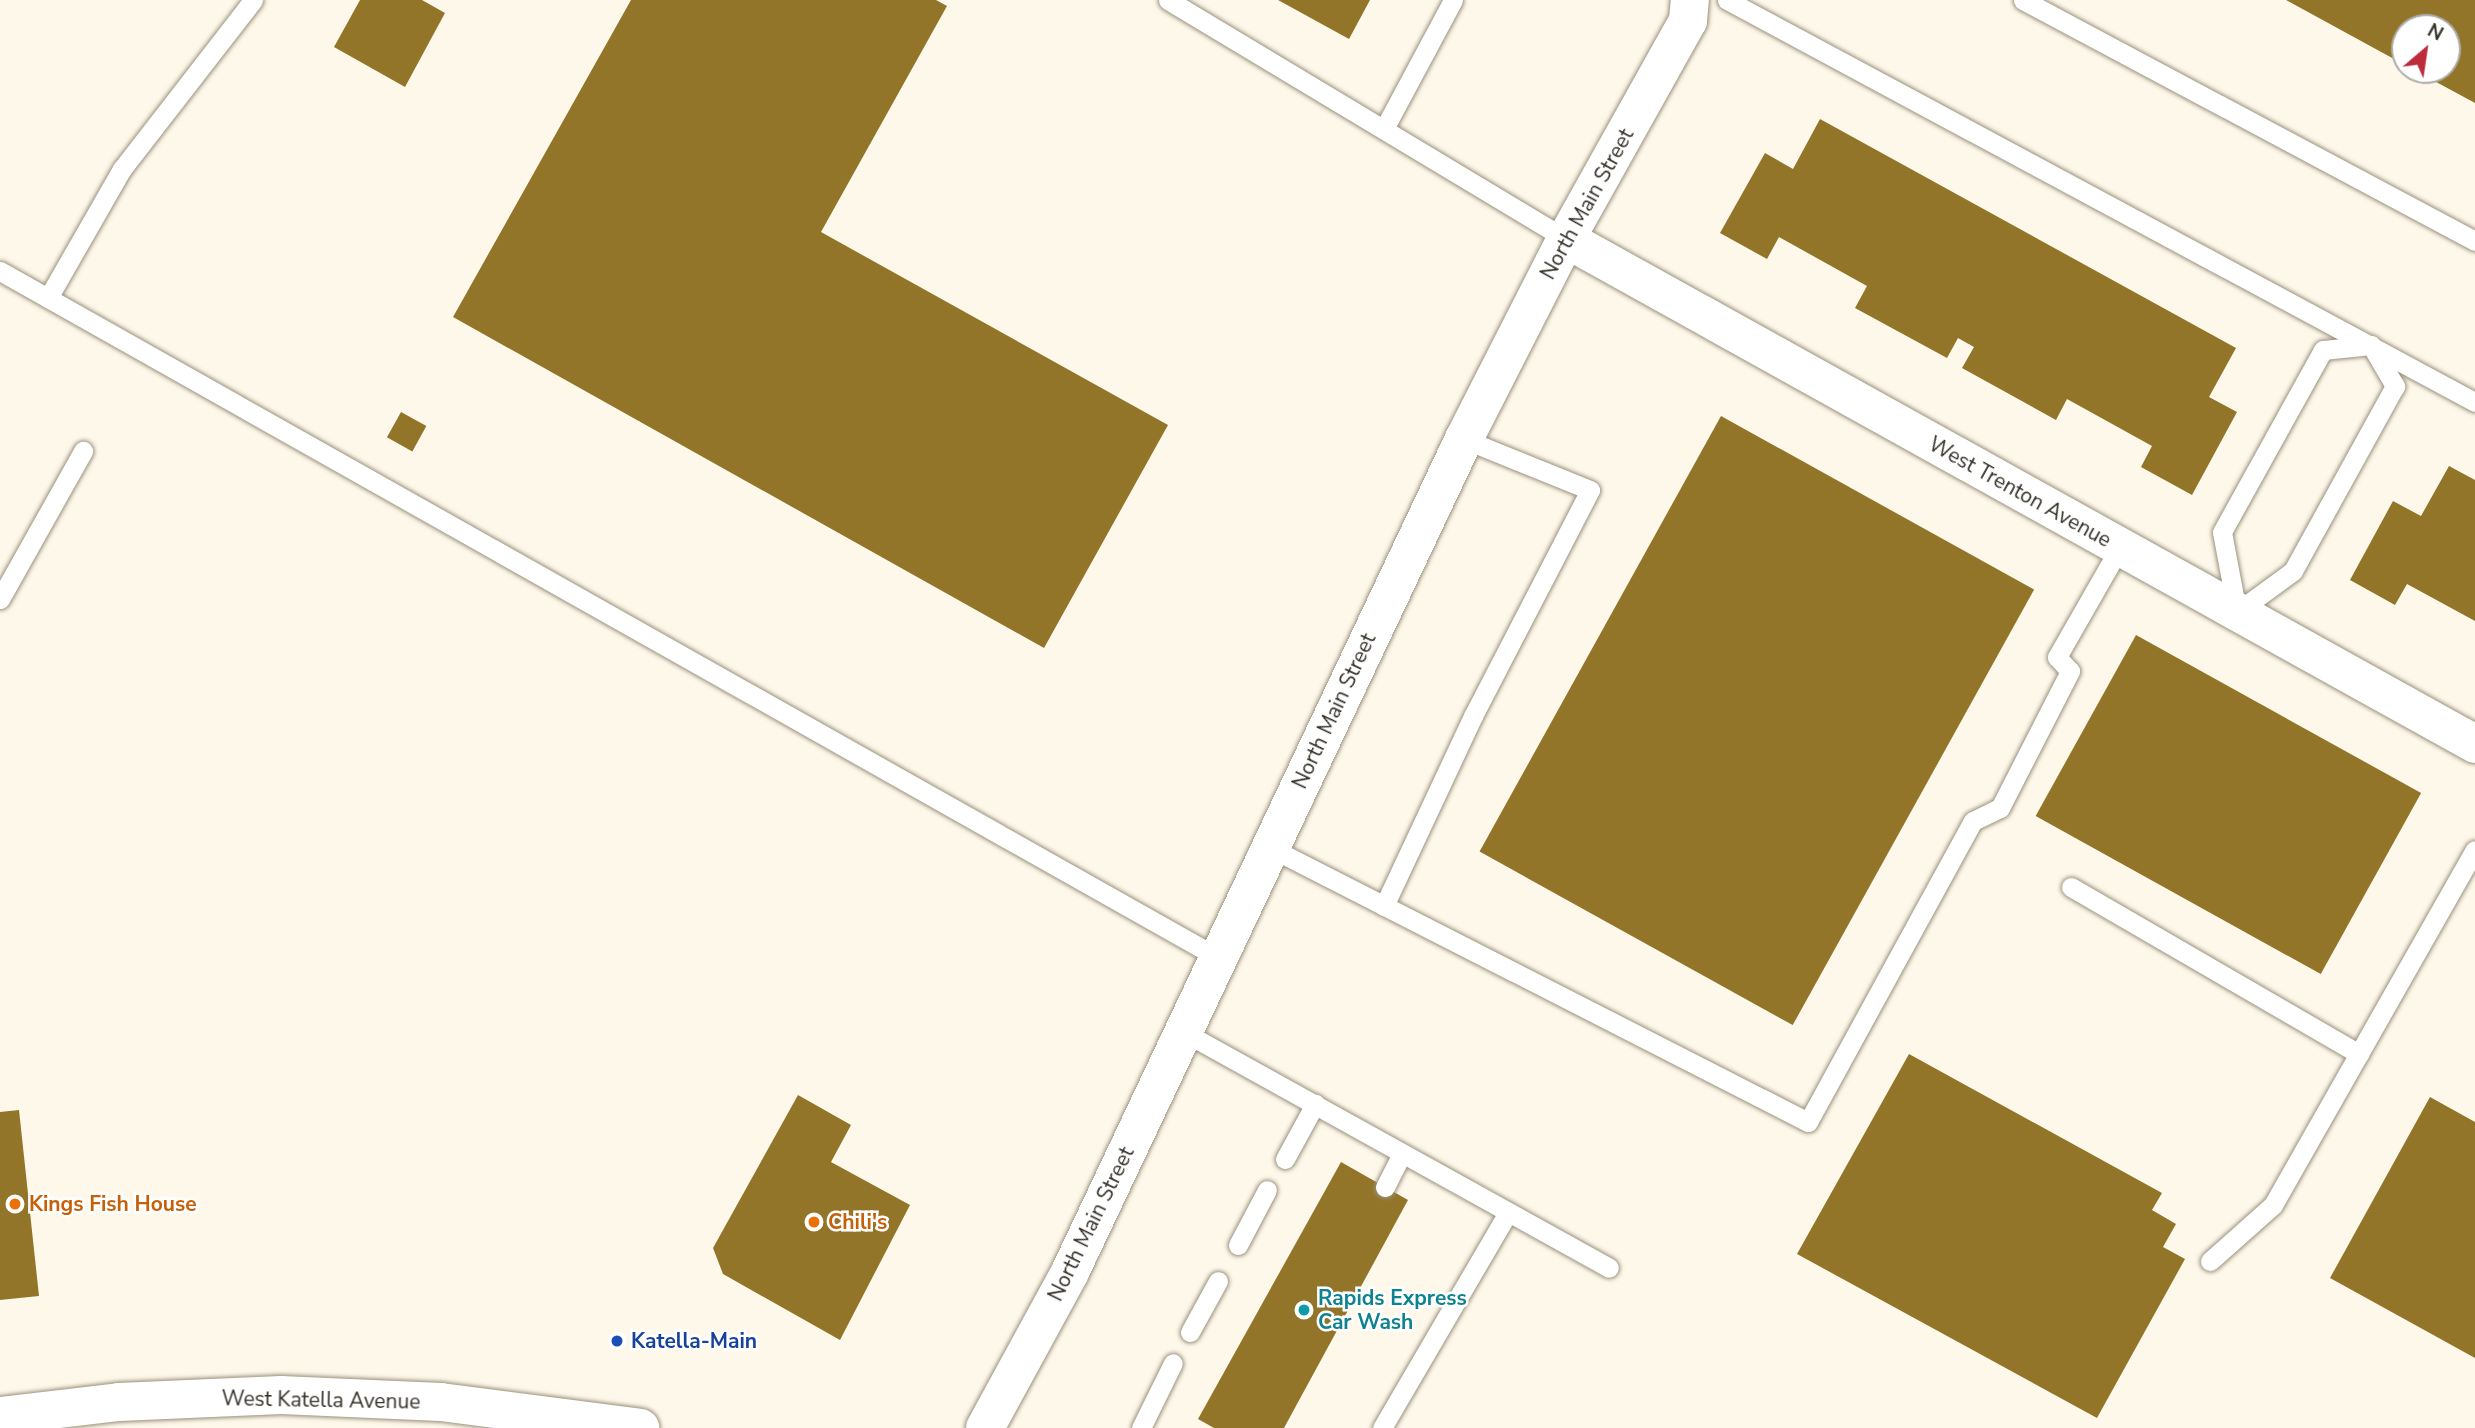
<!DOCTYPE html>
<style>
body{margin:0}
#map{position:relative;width:2475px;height:1428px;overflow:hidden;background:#fef8eb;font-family:"Nunito Sans",sans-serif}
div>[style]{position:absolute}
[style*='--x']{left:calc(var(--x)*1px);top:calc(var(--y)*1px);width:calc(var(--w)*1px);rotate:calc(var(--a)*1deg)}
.building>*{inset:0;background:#927529;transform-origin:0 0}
.roads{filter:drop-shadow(0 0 2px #9a917c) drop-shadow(0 0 2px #9a917c)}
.service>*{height:19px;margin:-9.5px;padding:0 9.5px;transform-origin:9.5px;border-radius:9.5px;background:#fff}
.minor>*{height:38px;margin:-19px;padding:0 19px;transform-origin:19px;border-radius:19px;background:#fff}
.secondary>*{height:38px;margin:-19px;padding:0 19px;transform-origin:19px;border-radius:19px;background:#fff}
.primary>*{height:38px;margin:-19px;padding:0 19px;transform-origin:19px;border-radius:19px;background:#fff}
.dots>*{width:19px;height:19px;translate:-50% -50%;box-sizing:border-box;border:4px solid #fff;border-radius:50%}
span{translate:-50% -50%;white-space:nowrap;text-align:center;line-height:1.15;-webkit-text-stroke:5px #fff;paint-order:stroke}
.street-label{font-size:21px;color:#343028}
.food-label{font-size:21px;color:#c56008;font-weight:700}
.left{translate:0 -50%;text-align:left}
.culture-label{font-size:21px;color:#0d838f;font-weight:700}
.transit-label{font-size:21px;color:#164399;font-weight:700}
.north{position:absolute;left:2391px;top:14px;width:70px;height:70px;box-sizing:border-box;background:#fff;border:2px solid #aeaca9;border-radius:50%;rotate:29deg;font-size:19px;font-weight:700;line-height:28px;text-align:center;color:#343028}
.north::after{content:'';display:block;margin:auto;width:24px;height:32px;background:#bc2c3a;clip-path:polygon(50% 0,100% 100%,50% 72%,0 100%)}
</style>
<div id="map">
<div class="building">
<i style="clip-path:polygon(360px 0,422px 0,445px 13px,405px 87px,334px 47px)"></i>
<i style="clip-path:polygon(631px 0,936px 0,947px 6px,821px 232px,1168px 425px,1044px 648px,453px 317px)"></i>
<i style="clip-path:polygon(1278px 0,1370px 0,1349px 39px)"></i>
<i style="clip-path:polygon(2286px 0,2475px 0,2475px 103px,2414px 70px,2447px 70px,2447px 28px,2405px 28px,2405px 65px)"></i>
<i style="clip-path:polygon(1820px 119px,2236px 348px,2209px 397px,2237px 412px,2192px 495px,2141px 467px,2152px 446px,2067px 399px,2056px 420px,1962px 368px,1974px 347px,1958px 338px,1947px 358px,1855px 308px,1867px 286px,1779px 237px,1767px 259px,1720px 233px,1765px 153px,1793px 169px)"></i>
<i style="left:401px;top:412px;width:29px;height:29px;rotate:29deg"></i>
<i style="left:1721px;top:416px;width:358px;height:498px;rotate:29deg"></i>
<i style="clip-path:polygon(2449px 466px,2475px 480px,2475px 621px,2407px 584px,2395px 605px,2350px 580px,2393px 501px,2421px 516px)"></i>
<i style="left:2136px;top:635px;width:326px;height:207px;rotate:29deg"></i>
<i style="clip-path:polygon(1909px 1054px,2162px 1193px,2152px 1210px,2176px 1224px,2163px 1247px,2185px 1259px,2097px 1418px,1797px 1254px)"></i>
<i style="clip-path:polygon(798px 1095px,851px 1125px,831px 1162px,910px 1205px,840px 1340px,723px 1274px,713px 1248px)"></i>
<i style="clip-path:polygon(2430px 1097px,2475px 1122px,2475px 1358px,2330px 1278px)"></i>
<i style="clip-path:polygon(19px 1110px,39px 1296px,0 1300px,0 1112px)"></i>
<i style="clip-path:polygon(1341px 1162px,1408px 1200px,1284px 1428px,1214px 1428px,1198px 1419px)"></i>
</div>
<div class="roads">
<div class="service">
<i style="--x:1168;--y:0;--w:464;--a:31"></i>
<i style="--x:1727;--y:0;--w:849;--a:28.26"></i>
<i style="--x:2023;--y:0;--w:512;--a:28.07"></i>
<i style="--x:1385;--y:127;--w:144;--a:-61.8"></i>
<i style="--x:0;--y:271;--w:1397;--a:29.41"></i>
<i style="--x:48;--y:298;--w:149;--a:-60.2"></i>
<i style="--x:122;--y:169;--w:214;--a:-52.2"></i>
<i style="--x:2371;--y:345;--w:48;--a:59.7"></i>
<i style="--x:2395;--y:386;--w:211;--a:118.9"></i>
<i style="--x:2293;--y:571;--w:69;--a:143.8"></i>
<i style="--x:2237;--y:612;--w:81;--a:-100.6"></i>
<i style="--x:2222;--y:532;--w:208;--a:-61"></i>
<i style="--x:2323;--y:350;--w:48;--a:-5.9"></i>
<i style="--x:0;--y:599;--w:170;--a:-60.7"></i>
<i style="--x:1269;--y:847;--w:605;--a:27.03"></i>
<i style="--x:1808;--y:1122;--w:343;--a:-61.3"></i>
<i style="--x:1973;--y:821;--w:30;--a:-26"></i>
<i style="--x:2000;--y:808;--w:154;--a:-62.9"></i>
<i style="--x:2070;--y:671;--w:19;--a:-133"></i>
<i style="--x:2057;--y:657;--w:127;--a:-60.2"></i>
<i style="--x:2071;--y:887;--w:333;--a:30.1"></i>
<i style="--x:1384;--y:906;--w:210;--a:-64.9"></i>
<i style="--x:1473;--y:716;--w:254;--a:-62.6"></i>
<i style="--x:1590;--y:490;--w:136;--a:-158"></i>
<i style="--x:1182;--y:1031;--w:488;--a:29"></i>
<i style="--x:1285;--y:1159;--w:63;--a:-61.4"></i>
<i style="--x:1385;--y:1187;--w:37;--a:-63"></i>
<i style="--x:1238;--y:1245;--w:62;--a:-62.2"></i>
<i style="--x:2210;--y:1261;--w:84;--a:-41.6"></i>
<i style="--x:2273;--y:1205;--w:408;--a:-60.4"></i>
<i style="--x:1190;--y:1332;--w:58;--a:-61.2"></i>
<i style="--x:1141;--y:1428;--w:72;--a:-63.8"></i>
<i style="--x:1382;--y:1428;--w:250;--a:-59.7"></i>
</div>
<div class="minor">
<i style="--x:1566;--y:239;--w:1040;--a:29.05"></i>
</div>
<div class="secondary">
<i style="--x:985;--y:1428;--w:178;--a:-61.4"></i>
<i style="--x:1070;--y:1272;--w:921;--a:-64.69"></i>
<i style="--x:1464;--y:439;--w:225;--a:-63"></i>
<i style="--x:1566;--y:239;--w:250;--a:-60.8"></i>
<i style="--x:1688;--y:21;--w:21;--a:-85"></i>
</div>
<div class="primary">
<i style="--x:0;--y:1416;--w:120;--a:-6.7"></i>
<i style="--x:119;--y:1402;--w:162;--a:-2.5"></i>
<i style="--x:281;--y:1395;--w:160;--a:2.5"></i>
<i style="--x:441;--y:1402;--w:201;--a:7.4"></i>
</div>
</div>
<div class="dots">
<i style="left:15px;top:1204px;background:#e8710a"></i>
<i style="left:814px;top:1222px;background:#e8710a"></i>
<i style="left:1304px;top:1310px;background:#0f9aa8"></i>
<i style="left:617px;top:1341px;background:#1a4fb4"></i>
</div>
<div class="street-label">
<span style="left:1587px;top:204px;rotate:-61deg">North Main Street</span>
<span style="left:2020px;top:492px;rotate:29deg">West Trenton Avenue</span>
<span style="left:1334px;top:711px;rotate:-65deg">North Main Street</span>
<span style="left:1091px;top:1224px;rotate:-64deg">North Main Street</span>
<span style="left:321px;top:1400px;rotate:1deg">West Katella Avenue</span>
</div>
<div class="food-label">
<span class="left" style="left:29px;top:1204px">Kings Fish House</span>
<span class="left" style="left:828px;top:1222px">Chili's</span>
</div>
<div class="culture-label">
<span class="left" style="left:1318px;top:1310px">Rapids Express<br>Car Wash</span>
</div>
<div class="transit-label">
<span class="left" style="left:631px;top:1341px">Katella-Main</span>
</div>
<div class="north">N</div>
</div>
